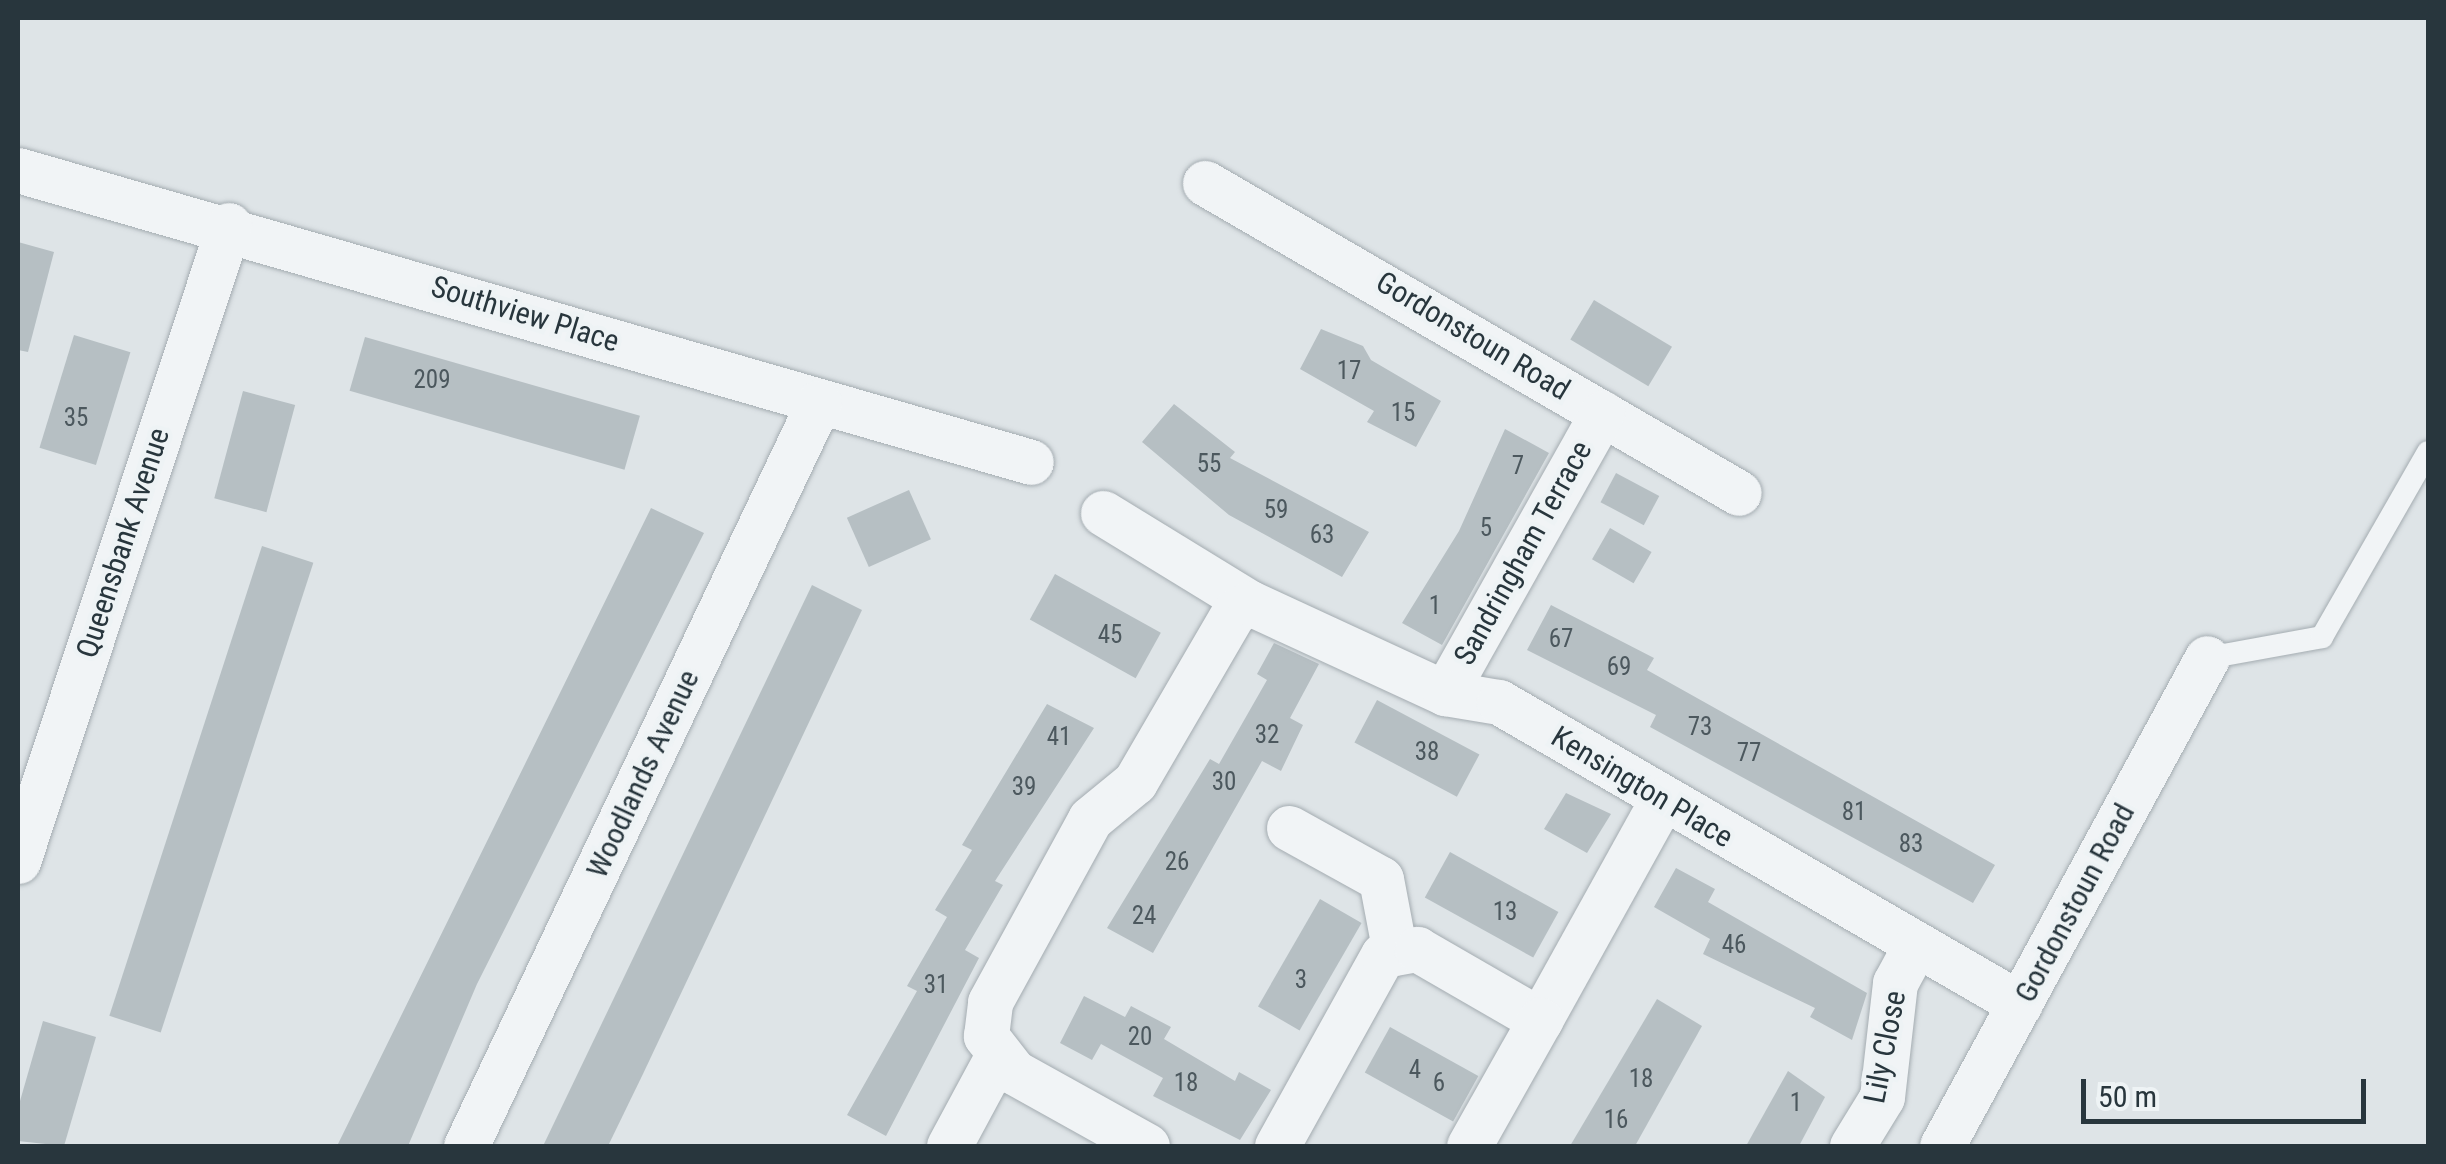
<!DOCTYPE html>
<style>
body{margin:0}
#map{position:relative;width:2446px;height:1164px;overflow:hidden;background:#dee4e7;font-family:"Roboto Condensed",sans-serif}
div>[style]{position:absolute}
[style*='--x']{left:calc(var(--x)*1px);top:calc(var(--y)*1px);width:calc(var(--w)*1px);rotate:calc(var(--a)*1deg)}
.building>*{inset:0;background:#b6bfc3;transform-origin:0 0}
.roads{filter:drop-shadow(0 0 2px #a4acb1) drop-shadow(0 0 2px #a4acb1)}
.service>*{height:22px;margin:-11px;padding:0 11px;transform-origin:11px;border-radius:11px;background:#f1f4f6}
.minor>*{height:45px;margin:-22.5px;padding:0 22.5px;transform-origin:22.5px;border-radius:22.5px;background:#f1f4f6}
span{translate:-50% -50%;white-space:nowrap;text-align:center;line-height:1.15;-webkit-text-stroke:9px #eef3f5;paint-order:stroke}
.number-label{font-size:25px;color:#4c585e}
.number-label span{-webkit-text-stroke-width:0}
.street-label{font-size:30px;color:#28363d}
.frame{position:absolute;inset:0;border:20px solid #28363d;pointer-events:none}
.scale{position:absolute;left:2081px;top:1079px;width:285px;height:45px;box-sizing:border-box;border:5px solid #28363d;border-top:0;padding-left:12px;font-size:30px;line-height:35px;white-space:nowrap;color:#28363d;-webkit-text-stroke:8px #eef3f5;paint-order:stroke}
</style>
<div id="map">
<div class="building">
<i style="clip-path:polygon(18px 242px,54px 252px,28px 352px,18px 350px)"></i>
<i style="left:1594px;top:300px;width:91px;height:46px;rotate:31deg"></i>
<i style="clip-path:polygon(1321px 329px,1363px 346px,1371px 360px,1441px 401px,1416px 447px,1367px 422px,1374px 411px,1300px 369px)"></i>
<i style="left:74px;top:335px;width:59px;height:118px;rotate:17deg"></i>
<i style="left:365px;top:337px;width:286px;height:56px;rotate:16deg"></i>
<i style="left:243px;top:391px;width:54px;height:111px;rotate:15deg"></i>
<i style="clip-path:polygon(1174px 404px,1235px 452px,1230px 458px,1369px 532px,1342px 577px,1229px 515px,1142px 442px)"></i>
<i style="clip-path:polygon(1505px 429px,1549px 453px,1442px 645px,1402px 623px,1459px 531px)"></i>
<i style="left:1616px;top:473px;width:49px;height:33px;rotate:28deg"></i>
<i style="left:909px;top:490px;width:54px;height:68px;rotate:66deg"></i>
<i style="clip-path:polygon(651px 508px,704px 533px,477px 984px,408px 1146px,337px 1146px)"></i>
<i style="left:1610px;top:528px;width:48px;height:36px;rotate:30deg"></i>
<i style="left:262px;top:546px;width:54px;height:494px;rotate:18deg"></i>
<i style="left:1055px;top:574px;width:121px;height:52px;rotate:29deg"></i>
<i style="clip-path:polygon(812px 585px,862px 610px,642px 1076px,608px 1146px,543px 1146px)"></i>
<i style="clip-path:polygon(1551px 605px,1654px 658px,1647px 670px,1995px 865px,1973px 903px,1650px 727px,1656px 715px,1527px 650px)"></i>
<i style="clip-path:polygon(1274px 643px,1319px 664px,1290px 718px,1303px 725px,1281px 771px,1262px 761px,1153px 953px,1107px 928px,1210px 759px,1219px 764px,1267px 680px,1257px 674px)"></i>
<i style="left:1377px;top:700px;width:116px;height:48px;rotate:28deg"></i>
<i style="clip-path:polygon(1047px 704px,1094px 728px,995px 881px,1003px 885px,965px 950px,979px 958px,886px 1136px,847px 1115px,917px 991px,907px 986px,947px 917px,935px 910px,972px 850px,962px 845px)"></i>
<i style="clip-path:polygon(1566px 793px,1611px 814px,1587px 853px,1544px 829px)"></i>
<i style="left:1450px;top:852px;width:124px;height:52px;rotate:29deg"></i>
<i style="clip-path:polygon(1676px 868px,1715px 889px,1708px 902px,1867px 993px,1852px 1040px,1810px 1017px,1815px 1008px,1703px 954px,1710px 939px,1654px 907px)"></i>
<i style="left:1320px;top:899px;width:48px;height:124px;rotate:30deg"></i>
<i style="clip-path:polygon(1084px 996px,1125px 1017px,1131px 1006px,1171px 1027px,1164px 1039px,1235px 1081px,1239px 1072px,1271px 1090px,1240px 1140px,1153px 1096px,1163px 1078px,1101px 1044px,1092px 1060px,1060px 1043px)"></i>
<i style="clip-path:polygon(1657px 999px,1702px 1026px,1635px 1146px,1570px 1146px)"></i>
<i style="clip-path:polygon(43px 1021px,96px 1037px,64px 1146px,18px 1141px,18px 1108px)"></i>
<i style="left:1390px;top:1027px;width:101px;height:52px;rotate:29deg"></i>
<i style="clip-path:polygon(1788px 1071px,1825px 1097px,1799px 1146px,1746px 1146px)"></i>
</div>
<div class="roads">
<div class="service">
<i style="--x:2207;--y:658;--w:117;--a:-10.3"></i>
<i style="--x:2322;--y:637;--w:213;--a:-60.2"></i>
</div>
<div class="minor">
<i style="--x:18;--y:170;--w:1054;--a:16.08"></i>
<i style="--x:1205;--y:183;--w:617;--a:30.14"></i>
<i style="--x:1103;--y:513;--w:172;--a:31.5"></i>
<i style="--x:1445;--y:693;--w:321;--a:-60.7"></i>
<i style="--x:1289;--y:828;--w:105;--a:29"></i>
<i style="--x:1381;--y:879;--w:75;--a:79.3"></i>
<i style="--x:18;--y:861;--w:670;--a:-71.65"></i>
<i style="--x:466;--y:1146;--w:823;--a:-64.62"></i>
<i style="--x:949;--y:1146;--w:103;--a:-61.7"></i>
<i style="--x:1147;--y:1146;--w:152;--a:-150.9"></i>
<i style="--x:1014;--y:1072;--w:46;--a:-127.9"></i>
<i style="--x:986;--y:1036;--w:34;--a:-83"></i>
<i style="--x:990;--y:1002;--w:209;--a:-61.3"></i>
<i style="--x:1090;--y:819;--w:58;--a:-39.4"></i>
<i style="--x:1135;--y:782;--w:197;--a:-59.8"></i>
<i style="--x:1234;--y:612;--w:18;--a:-29"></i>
<i style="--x:1250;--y:603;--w:215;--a:24.8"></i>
<i style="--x:1445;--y:693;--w:55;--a:9.5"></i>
<i style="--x:1499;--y:702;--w:602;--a:30.1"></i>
<i style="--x:1277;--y:1146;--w:218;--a:-61"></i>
<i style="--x:1383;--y:955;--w:35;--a:-10"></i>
<i style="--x:1417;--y:949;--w:142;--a:30"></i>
<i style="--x:1540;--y:1020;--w:252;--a:-61"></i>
<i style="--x:1469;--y:1146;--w:145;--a:-60.6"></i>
<i style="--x:1852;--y:1146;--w:57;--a:-58.5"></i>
<i style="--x:1882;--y:1097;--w:115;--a:-83.5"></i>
<i style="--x:1895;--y:983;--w:42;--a:-61.6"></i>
<i style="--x:1942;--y:1146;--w:555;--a:-61.5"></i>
</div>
</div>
<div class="number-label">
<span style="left:1349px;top:371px">17</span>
<span style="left:432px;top:380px">209</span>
<span style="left:1403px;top:413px">15</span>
<span style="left:76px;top:418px">35</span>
<span style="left:1209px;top:464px">55</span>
<span style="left:1518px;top:466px">7</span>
<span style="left:1276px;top:510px">59</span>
<span style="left:1486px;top:528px">5</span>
<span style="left:1322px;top:535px">63</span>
<span style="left:1435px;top:606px">1</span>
<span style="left:1110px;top:635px">45</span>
<span style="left:1561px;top:639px">67</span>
<span style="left:1619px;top:667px">69</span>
<span style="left:1700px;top:727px">73</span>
<span style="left:1267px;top:735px">32</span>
<span style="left:1059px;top:737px">41</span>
<span style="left:1427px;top:752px">38</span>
<span style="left:1749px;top:753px">77</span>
<span style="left:1224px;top:782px">30</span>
<span style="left:1024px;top:787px">39</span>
<span style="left:1854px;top:812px">81</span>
<span style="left:1911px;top:844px">83</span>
<span style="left:1177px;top:862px">26</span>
<span style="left:1505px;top:912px">13</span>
<span style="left:1144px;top:916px">24</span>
<span style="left:1734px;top:945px">46</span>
<span style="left:1301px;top:980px">3</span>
<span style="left:936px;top:985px">31</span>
<span style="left:1140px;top:1037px">20</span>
<span style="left:1415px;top:1070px">4</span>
<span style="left:1641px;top:1079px">18</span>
<span style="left:1186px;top:1083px">18</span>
<span style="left:1439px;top:1083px">6</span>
<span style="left:1796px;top:1103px">1</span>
<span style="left:1616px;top:1120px">16</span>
</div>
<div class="street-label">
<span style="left:525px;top:314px;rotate:17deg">Southview Place</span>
<span style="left:1473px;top:336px;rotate:31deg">Gordonstoun Road</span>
<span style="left:123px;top:543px;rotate:-72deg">Queensbank Avenue</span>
<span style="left:1523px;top:553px;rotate:-61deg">Sandringham Terrace</span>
<span style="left:643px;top:774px;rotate:-65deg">Woodlands Avenue</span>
<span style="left:1642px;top:787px;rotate:31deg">Kensington Place</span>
<span style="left:2075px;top:903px;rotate:-62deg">Gordonstoun Road</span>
<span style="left:1885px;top:1047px;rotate:-79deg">Lily Close</span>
</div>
<div class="frame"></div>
<div class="scale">50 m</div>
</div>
